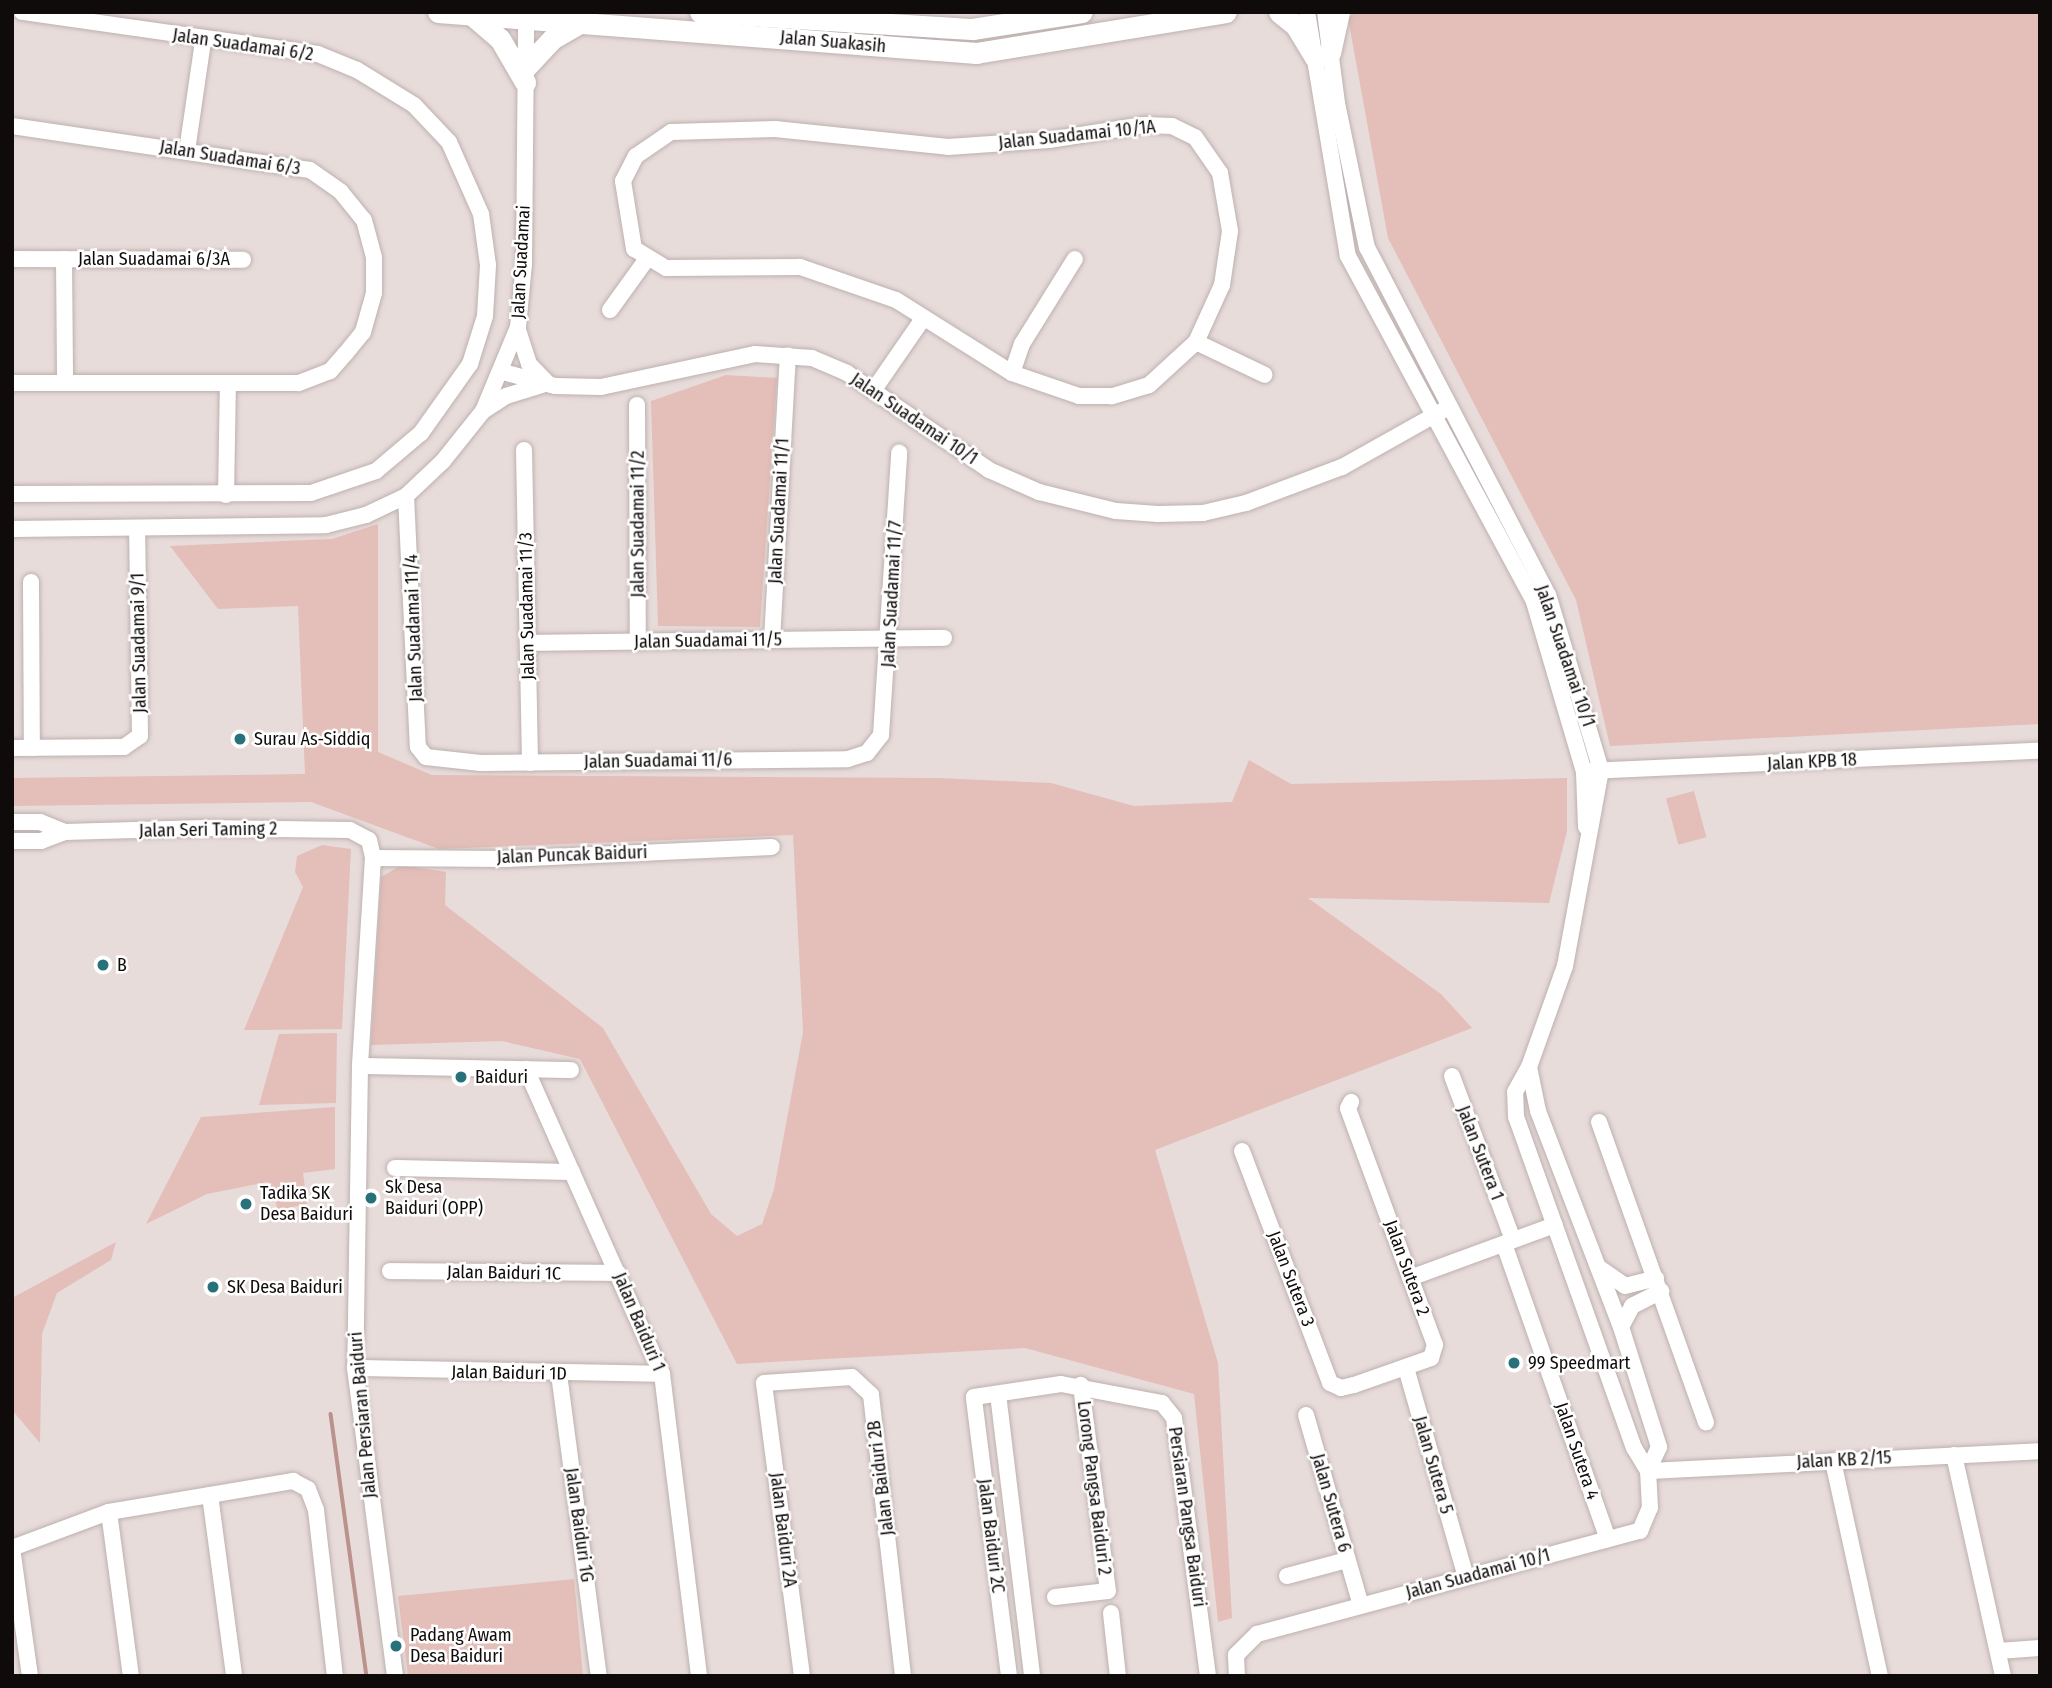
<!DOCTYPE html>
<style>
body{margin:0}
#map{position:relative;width:2052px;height:1688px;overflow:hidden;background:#e8dcda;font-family:"Fira Sans Condensed",sans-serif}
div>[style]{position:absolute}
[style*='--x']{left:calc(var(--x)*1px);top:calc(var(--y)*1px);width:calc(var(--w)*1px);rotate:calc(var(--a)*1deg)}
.green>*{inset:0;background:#e4beb8;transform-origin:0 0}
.stream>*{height:3.5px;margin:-1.75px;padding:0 1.75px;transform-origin:1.75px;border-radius:1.75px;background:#bb928b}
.roads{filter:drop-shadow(0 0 2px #bdb1af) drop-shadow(0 0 2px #bdb1af)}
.minor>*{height:16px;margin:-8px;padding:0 8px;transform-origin:8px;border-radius:8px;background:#fff}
.major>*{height:21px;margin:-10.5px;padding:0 10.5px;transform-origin:10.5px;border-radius:10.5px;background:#fff}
.dots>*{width:19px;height:19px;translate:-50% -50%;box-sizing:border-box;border:4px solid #fff;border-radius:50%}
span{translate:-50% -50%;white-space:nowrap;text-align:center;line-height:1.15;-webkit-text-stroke:5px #fff;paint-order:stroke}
.street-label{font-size:18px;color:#0f0b0a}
.poi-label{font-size:18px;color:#0f0b0a}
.left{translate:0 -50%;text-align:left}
.frame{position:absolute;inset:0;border:14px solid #0f0b0a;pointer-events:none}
</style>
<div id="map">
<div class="green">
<i style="clip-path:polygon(1356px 12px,2040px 12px,2040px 724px,1610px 746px,1576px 600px,1388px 238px,1348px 18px)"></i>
<i style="clip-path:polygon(726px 375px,777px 378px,760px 627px,658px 626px,651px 401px)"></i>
<i style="clip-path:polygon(378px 524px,378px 752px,432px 775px,937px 778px,1051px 783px,1134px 806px,1232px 802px,1249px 760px,1291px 784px,1567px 778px,1567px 831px,1549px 903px,1308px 898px,1441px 994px,1472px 1028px,1155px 1150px,1218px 1363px,1232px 1618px,1218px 1622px,1194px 1394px,1025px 1348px,737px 1364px,580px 1059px,502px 1041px,371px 1045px,381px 877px,402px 865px,446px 872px,445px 905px,603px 1028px,711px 1214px,737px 1236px,762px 1224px,774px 1189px,803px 1032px,793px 835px,439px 849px,311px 802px,12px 806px,12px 778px,305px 774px,298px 606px,218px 609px,170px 546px,332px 539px)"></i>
<i style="left:1694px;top:791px;width:48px;height:29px;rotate:75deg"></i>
<i style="clip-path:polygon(322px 845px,351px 849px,342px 1029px,244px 1030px,303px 887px,295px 872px,297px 856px)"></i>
<i style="clip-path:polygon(337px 1033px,336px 1103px,259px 1105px,279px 1034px)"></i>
<i style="clip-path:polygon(335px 1107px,335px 1169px,303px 1173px,307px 1204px,278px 1210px,268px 1182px,207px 1194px,146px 1224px,201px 1117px)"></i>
<i style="clip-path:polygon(116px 1242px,111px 1260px,57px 1293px,42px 1334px,40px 1443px,12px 1410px,12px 1298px)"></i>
<i style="clip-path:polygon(574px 1579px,583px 1676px,408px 1676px,398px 1596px)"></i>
</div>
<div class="stream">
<i style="--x:331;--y:1414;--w:264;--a:82.2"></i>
</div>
<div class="roads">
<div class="minor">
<i style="--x:1307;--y:12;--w:247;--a:80.5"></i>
<i style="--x:1348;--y:256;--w:393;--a:61.7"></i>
<i style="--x:1534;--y:602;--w:177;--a:73.6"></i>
<i style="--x:1584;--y:772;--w:55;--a:87.9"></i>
<i style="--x:1144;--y:125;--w:28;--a:2"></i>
<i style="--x:1172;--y:126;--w:25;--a:26"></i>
<i style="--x:1195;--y:137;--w:44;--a:55.2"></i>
<i style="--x:1220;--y:173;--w:59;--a:80.2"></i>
<i style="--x:1230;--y:231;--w:55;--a:98.4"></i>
<i style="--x:1222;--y:285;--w:63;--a:114.5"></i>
<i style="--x:1196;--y:342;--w:64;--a:137.5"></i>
<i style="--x:1149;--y:385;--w:39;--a:163"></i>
<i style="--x:1112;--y:396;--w:33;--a:180"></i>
<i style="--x:1079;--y:396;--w:71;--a:-161.1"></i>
<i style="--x:1012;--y:373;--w:137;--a:-147.8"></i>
<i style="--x:896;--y:300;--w:102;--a:-161"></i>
<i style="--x:800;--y:267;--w:134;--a:179.6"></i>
<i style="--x:666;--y:268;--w:37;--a:-149"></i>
<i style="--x:634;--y:249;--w:69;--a:-99.2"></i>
<i style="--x:623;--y:181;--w:28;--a:-63"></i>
<i style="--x:636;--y:156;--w:42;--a:-34.4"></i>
<i style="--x:671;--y:132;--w:104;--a:-1.7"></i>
<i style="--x:775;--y:129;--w:174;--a:5.9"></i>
<i style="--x:948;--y:147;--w:101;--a:-4"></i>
<i style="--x:1049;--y:140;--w:96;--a:-9"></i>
<i style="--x:12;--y:126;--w:301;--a:8.4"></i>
<i style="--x:310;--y:170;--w:38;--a:35"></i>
<i style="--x:341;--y:192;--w:36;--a:51"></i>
<i style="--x:364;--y:220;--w:39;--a:75"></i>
<i style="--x:374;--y:258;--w:35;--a:90"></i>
<i style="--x:374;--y:293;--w:41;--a:105.8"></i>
<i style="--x:363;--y:332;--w:28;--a:129"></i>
<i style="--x:345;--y:354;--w:23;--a:131"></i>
<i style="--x:330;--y:371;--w:34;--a:159"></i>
<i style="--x:298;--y:383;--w:286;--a:180"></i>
<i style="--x:187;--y:151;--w:111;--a:-81.7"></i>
<i style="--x:12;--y:259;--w:231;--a:0.2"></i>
<i style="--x:64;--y:259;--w:124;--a:89.5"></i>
<i style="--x:610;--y:310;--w:62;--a:-54.2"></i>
<i style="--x:518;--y:330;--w:36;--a:72"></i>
<i style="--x:529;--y:364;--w:28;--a:46"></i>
<i style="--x:1196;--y:342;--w:76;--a:25.6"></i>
<i style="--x:503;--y:372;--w:54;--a:15.1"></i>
<i style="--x:555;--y:386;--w:46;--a:1.2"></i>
<i style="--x:601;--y:387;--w:157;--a:-12.1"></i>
<i style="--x:755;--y:354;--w:57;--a:4"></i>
<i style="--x:812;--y:358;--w:38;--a:23"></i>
<i style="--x:847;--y:373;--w:172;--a:34.3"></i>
<i style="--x:989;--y:470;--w:55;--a:23.7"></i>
<i style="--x:1039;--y:492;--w:79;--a:13.9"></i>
<i style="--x:1116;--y:511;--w:42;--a:4.1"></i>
<i style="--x:1158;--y:514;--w:45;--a:-1.3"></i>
<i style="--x:1203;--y:513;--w:44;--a:-13.1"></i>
<i style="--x:1246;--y:503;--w:103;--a:-20.6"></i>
<i style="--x:1342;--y:467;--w:120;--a:-29.3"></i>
<i style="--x:1012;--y:373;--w:31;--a:-71"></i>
<i style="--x:1022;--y:344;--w:100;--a:-58.1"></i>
<i style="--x:873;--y:391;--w:86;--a:-55.4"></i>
<i style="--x:637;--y:405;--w:237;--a:89.8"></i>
<i style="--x:483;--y:411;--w:27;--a:-33"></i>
<i style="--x:506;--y:396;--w:38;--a:-17"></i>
<i style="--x:524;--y:450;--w:313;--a:88.9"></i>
<i style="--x:12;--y:494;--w:299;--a:-0.2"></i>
<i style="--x:311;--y:493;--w:69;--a:-18.7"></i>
<i style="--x:376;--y:471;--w:59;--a:-40.2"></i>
<i style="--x:421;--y:433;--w:85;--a:-54.6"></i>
<i style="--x:470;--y:364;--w:50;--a:-72.6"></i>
<i style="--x:485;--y:316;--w:51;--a:-86.6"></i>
<i style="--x:488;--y:265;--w:51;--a:-97.8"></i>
<i style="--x:481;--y:214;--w:79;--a:-114"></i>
<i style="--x:449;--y:142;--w:51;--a:-133.4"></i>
<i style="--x:414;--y:105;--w:67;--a:-148.4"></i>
<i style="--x:357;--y:70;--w:42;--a:-157.7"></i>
<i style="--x:318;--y:54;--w:299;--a:-171.9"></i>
<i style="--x:226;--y:495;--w:111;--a:-89"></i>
<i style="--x:406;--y:496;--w:251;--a:87.3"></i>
<i style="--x:418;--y:747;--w:13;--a:51"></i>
<i style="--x:426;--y:757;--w:55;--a:6.2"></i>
<i style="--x:481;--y:763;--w:367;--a:-0.6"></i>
<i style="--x:848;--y:759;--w:20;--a:-18"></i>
<i style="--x:867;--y:753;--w:23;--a:-52"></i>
<i style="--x:881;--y:735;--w:283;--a:-86.3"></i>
<i style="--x:12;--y:529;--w:314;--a:-0.7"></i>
<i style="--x:326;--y:525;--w:41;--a:-14"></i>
<i style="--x:366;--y:515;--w:44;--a:-25.4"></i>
<i style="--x:406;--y:496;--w:51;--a:-43.4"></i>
<i style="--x:443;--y:461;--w:64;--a:-51.3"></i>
<i style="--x:483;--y:411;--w:91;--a:-67.4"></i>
<i style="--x:518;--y:327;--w:63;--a:-84.6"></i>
<i style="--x:524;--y:264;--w:252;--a:-89.5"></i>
<i style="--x:31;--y:582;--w:166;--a:89.7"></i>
<i style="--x:772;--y:640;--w:285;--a:-86.8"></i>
<i style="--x:528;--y:643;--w:416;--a:-0.7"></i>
<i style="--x:12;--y:748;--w:112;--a:-0.5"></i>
<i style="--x:124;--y:747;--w:19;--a:-35"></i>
<i style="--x:140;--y:736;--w:206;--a:-90.8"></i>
<i style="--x:1591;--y:771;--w:449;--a:-2.6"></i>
<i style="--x:12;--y:822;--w:28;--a:0"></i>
<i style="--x:40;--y:822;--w:27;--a:22"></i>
<i style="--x:12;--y:841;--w:29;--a:0"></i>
<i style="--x:41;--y:841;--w:26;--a:-21"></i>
<i style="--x:65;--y:832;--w:139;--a:-1.6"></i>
<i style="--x:204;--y:828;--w:146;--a:0.8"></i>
<i style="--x:350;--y:830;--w:21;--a:28"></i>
<i style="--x:369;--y:840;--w:18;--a:77"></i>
<i style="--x:373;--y:858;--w:208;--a:93.6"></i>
<i style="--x:360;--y:1066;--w:302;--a:90.9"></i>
<i style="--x:355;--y:1368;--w:311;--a:82.6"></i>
<i style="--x:373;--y:858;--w:134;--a:0.4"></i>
<i style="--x:507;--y:859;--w:265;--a:-2.6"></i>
<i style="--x:360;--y:1066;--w:211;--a:1.1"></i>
<i style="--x:1529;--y:1067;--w:45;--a:78.4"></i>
<i style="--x:1538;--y:1111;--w:231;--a:69"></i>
<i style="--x:1621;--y:1327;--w:126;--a:72.4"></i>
<i style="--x:1659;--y:1447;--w:26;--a:115"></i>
<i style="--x:526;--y:1069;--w:334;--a:66"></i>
<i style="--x:662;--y:1374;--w:304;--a:83"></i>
<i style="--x:1452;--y:1076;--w:175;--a:69.6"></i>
<i style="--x:1599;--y:1122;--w:319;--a:70.4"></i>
<i style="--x:1242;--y:1151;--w:248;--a:69.2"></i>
<i style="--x:1330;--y:1383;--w:12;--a:24"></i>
<i style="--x:1341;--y:1388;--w:13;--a:-13"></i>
<i style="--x:1354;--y:1385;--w:82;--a:-19.3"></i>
<i style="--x:1431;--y:1358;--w:14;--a:-73"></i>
<i style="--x:1435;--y:1345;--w:252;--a:-110.2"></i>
<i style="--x:1348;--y:1108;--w:7;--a:-63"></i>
<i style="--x:395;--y:1168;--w:177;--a:1.3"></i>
<i style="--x:1504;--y:1244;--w:313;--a:70.6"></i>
<i style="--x:1601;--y:1269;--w:29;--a:35"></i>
<i style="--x:1625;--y:1286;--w:32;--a:-14"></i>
<i style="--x:390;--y:1271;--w:228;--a:0.5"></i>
<i style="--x:1410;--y:1278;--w:154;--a:-20.1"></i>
<i style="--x:1621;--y:1327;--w:24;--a:-62"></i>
<i style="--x:1632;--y:1306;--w:33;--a:-27"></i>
<i style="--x:355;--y:1368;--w:307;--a:1.1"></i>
<i style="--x:1406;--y:1368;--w:217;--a:74"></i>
<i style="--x:559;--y:1374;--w:305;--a:82.5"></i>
<i style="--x:998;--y:1394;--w:284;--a:83.1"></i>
<i style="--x:1306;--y:1415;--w:198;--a:73.9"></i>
<i style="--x:1954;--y:1455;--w:226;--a:77.5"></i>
<i style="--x:1833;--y:1461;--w:220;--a:77.7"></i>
<i style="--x:1648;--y:1471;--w:393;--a:-2.9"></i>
<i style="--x:210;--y:1495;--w:183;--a:82.4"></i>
<i style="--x:109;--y:1512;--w:165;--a:82.4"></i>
<i style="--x:12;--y:1548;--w:103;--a:-20.4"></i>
<i style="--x:109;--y:1512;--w:187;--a:-9.6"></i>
<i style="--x:293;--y:1481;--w:17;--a:28"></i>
<i style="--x:308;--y:1489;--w:22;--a:69"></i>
<i style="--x:316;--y:1510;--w:167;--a:83.5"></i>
<i style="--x:12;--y:1548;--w:129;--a:82"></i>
<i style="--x:1287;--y:1576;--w:62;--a:-14.9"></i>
<i style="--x:1055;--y:1597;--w:53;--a:-6.5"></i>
<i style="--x:1108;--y:1591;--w:208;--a:-97.5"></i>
<i style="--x:1111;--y:1613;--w:63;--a:83.7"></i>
<i style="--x:1998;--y:1651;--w:42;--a:-4.1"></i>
<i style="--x:802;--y:1676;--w:295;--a:-97.4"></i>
<i style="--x:764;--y:1383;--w:88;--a:-3.9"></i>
<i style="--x:852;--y:1377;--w:26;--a:43"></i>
<i style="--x:871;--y:1395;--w:283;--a:83.5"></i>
<i style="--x:1009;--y:1676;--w:281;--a:-97.2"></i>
<i style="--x:974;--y:1397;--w:88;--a:-8.5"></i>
<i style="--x:1061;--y:1384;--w:103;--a:10.7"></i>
<i style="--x:1162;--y:1403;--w:19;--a:51"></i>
<i style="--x:1174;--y:1418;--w:260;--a:82.5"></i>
<i style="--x:1237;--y:1676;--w:21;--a:-93"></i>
<i style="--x:1236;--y:1655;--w:30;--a:-45"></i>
<i style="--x:1257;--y:1634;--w:397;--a:-15.1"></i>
<i style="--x:1640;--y:1531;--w:25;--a:-67"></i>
<i style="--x:1650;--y:1508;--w:37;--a:-93"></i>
<i style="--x:1648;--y:1471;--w:27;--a:-121"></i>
<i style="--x:1634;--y:1448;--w:351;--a:-109.6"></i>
<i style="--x:1516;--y:1117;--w:25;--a:-92"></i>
<i style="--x:1515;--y:1092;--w:29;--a:-61"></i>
<i style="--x:1529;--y:1067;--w:107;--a:-70.4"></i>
<i style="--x:1565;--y:966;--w:199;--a:-79.6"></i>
<i style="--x:1601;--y:770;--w:183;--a:-106.8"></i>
<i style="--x:1548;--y:595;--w:391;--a:-117.5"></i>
<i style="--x:1367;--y:248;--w:148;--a:-101.7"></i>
<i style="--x:1337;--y:103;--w:92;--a:-97.5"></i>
</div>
<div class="major">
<i style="--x:438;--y:12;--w:540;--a:4.36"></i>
<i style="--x:976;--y:53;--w:253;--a:-9.3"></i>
<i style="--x:700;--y:12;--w:273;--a:3.6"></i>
<i style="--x:972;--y:29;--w:111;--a:-8.8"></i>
<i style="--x:1279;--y:12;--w:22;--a:39"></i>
<i style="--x:1296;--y:26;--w:37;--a:59"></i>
<i style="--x:471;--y:14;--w:38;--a:41"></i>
<i style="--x:500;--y:39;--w:50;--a:59.8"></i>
<i style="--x:1330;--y:53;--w:42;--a:-77.6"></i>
<i style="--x:525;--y:68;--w:40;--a:-47"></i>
<i style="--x:552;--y:39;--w:34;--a:-30"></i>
</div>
</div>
<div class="dots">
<i style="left:240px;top:739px;background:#28717b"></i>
<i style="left:103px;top:965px;background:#28717b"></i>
<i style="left:461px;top:1077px;background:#28717b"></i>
<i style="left:371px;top:1198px;background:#28717b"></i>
<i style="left:246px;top:1204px;background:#28717b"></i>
<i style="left:213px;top:1287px;background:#28717b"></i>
<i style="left:1514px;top:1363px;background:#28717b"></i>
<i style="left:396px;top:1646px;background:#28717b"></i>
</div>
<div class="street-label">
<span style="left:833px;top:42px;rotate:5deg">Jalan Suakasih</span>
<span style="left:243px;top:45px;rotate:8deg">Jalan Suadamai 6/2</span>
<span style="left:1077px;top:135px;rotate:-6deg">Jalan Suadamai 10/1A</span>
<span style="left:230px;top:158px;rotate:9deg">Jalan Suadamai 6/3</span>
<span style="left:154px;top:259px">Jalan Suadamai 6/3A</span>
<span style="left:521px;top:262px;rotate:-87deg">Jalan Suadamai</span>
<span style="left:914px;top:419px;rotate:34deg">Jalan Suadamai 10/1</span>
<span style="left:779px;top:511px;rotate:-87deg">Jalan Suadamai 11/1</span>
<span style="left:638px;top:524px;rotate:-90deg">Jalan Suadamai 11/2</span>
<span style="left:892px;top:594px;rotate:-87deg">Jalan Suadamai 11/7</span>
<span style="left:527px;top:606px;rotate:-91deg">Jalan Suadamai 11/3</span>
<span style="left:414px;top:628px;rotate:-92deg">Jalan Suadamai 11/4</span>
<span style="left:708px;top:641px;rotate:-1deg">Jalan Suadamai 11/5</span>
<span style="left:139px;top:643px;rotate:-91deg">Jalan Suadamai 9/1</span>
<span style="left:1565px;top:656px;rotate:71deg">Jalan Suadamai 10/1</span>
<span style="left:658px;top:761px;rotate:-1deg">Jalan Suadamai 11/6</span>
<span style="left:1812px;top:762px;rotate:-3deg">Jalan KPB 18</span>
<span style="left:208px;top:830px;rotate:-1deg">Jalan Seri Taming 2</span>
<span style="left:572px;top:855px;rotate:-2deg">Jalan Puncak Baiduri</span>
<span style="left:1480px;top:1153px;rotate:69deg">Jalan Sutera 1</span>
<span style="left:1407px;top:1268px;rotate:70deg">Jalan Sutera 2</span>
<span style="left:504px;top:1273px;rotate:1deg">Jalan Baiduri 1C</span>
<span style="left:1291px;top:1279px;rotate:69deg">Jalan Sutera 3</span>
<span style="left:639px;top:1322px;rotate:67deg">Jalan Baiduri 1</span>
<span style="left:509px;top:1373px;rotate:1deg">Jalan Baiduri 1D</span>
<span style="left:363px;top:1415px;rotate:-95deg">Jalan Persiaran Baiduri</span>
<span style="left:1577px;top:1451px;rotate:71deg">Jalan Sutera 4</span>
<span style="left:1844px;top:1460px;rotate:-3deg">Jalan KB 2/15</span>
<span style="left:1433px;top:1465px;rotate:74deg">Jalan Sutera 5</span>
<span style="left:881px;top:1478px;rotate:-97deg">Jalan Baiduri 2B</span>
<span style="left:1094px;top:1488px;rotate:83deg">Lorong Pangsa Baiduri 2</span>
<span style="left:1331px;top:1503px;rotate:74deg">Jalan Sutera 6</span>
<span style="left:1187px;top:1517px;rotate:82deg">Persiaran Pangsa Baiduri</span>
<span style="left:579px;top:1525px;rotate:82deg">Jalan Baiduri 1G</span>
<span style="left:783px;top:1530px;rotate:83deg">Jalan Baiduri 2A</span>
<span style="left:991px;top:1536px;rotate:83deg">Jalan Baiduri 2C</span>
<span style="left:1478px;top:1574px;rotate:-15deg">Jalan Suadamai 10/1</span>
</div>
<div class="poi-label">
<span class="left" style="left:254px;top:739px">Surau As-Siddiq</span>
<span class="left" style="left:117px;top:965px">B</span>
<span class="left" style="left:475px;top:1077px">Baiduri</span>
<span class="left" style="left:385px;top:1198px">Sk Desa<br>Baiduri (OPP)</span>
<span class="left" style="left:260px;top:1204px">Tadika SK<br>Desa Baiduri</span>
<span class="left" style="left:227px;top:1287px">SK Desa Baiduri</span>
<span class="left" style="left:1528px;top:1363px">99 Speedmart</span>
<span class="left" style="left:410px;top:1646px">Padang Awam<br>Desa Baiduri</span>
</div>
<div class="frame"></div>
</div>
